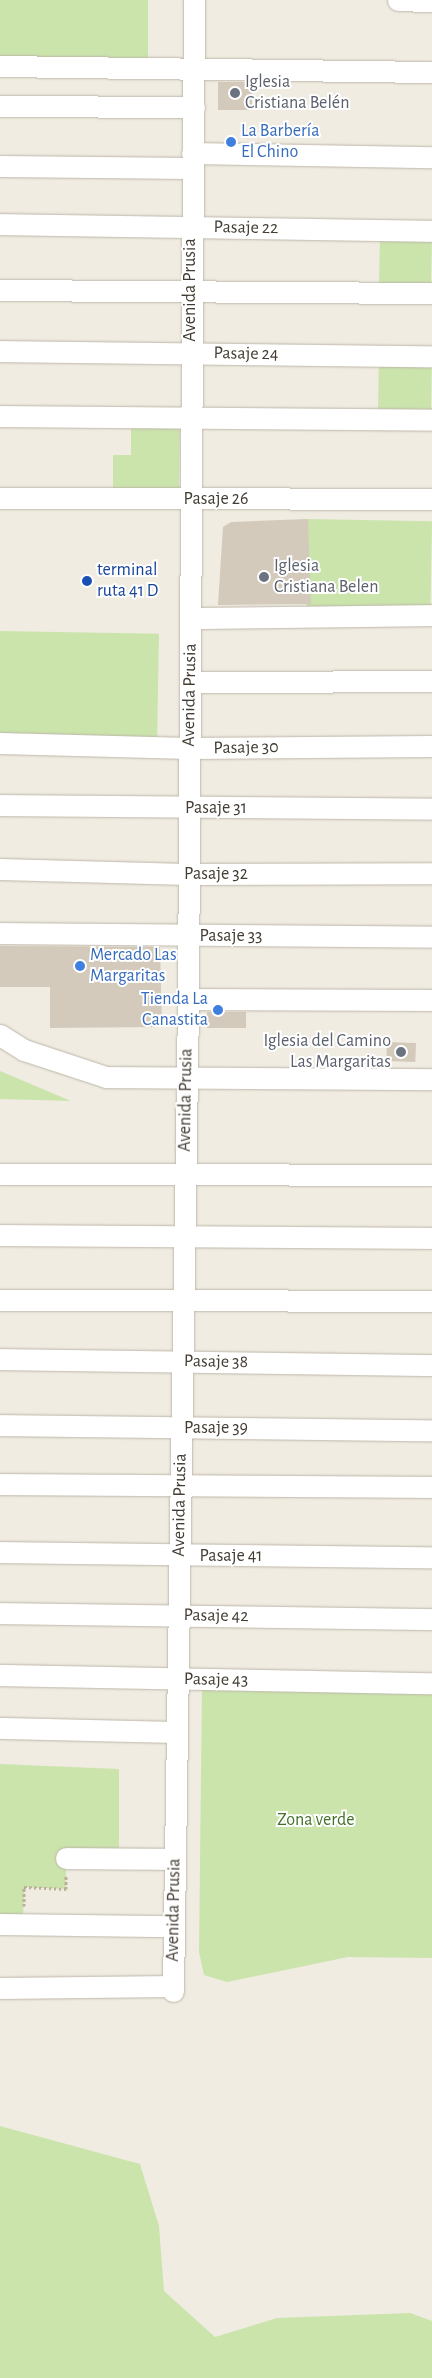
<!DOCTYPE html>
<meta charset="utf-8">
<style>
body{margin:0}
#map{position:relative;width:432px;height:2378px;overflow:hidden;background:#f0ece2;font-family:"Alegreya Sans",sans-serif}
div>[style]{position:absolute}
[style*='--x']{left:calc(var(--x)*1px);top:calc(var(--y)*1px);width:calc(var(--w)*1px);rotate:calc(var(--a)*1deg)}
.green>*{inset:0;background:#cbe4ac;transform-origin:0 0}
.building>*{inset:0;background:#d4cabb;transform-origin:0 0}
.path>*{height:3px;margin-top:-1.5px;transform-origin:0;background:repeating-linear-gradient(90deg,#bcaf98 0 2.5px,transparent 0 5px)}
.roads{filter:drop-shadow(0 0 1px #beb6a9) drop-shadow(0 0 1px #beb6a9)}
.minor>*{height:21px;margin:-10.5px;padding:0 10.5px;transform-origin:10.5px;border-radius:10.5px;background:#fff}
.dots>*{width:14px;height:14px;translate:-50% -50%;box-sizing:border-box;border:2px solid #fff;border-radius:50%}
span{translate:-50% -50%;white-space:nowrap;text-align:center;line-height:1.15;-webkit-text-stroke:4px #fff;paint-order:stroke}
.worship-label{font-size:18px;color:#5b616d}
.left{translate:0 -50%;text-align:left}
.right{translate:-100% -50%;text-align:right}
.shop-label{font-size:18px;color:#366cbe}
.street-label{font-size:18px;color:#423c33}
.transit-label{font-size:18px;color:#164399}
.park-label{font-size:18px;color:#45702a}
</style>
<div id="map">
<div class="green">
<i style="left:0;top:0;width:148px;height:66px"></i>
<i style="left:380px;top:230px;width:52px;height:63px;rotate:1deg"></i>
<i style="left:379px;top:355px;width:53px;height:64px;rotate:1deg"></i>
<i style="clip-path:polygon(131px 417px,180px 418px,179px 488px,113px 488px,113px 455px,131px 455px)"></i>
<i style="left:308px;top:519px;width:124px;height:97px;rotate:1deg"></i>
<i style="left:0;top:631px;width:159px;height:112px;rotate:1deg"></i>
<i style="clip-path:polygon(0 1071px,71px 1101px,0 1099px)"></i>
<i style="clip-path:polygon(202px 1685px,432px 1688px,432px 1958px,348px 1957px,227px 1982px,204px 1975px,199px 1952px)"></i>
<i style="clip-path:polygon(0 1764px,119px 1769px,119px 1857px,66px 1858px,66px 1889px,24px 1887px,23px 1920px,0 1920px)"></i>
<i style="clip-path:polygon(0 2126px,140px 2164px,159px 2226px,164px 2291px,215px 2337px,277px 2318px,410px 2313px,432px 2321px,432px 2378px,0 2378px)"></i>
</div>
<div class="building">
<i style="left:218px;top:82px;width:34px;height:28px"></i>
<i style="clip-path:polygon(308px 519px,311px 604px,218px 605px,223px 527px,231px 522px)"></i>
<i style="clip-path:polygon(0 946px,160px 947px,162px 1027px,50px 1028px,50px 987px,0 987px)"></i>
<i style="left:207px;top:1012px;width:39px;height:16px"></i>
<i style="left:387px;top:1042px;width:29px;height:19px;rotate:2deg"></i>
</div>
<div class="path">
<i style="--x:24;--y:1906;--w:19;--a:-90"></i>
<i style="--x:24;--y:1887;--w:42;--a:2.7"></i>
<i style="--x:66;--y:1889;--w:13;--a:-90"></i>
</div>
<div class="roads">
<div class="minor">
<i style="--x:398;--y:0;--w:34;--a:2"></i>
<i style="--x:0;--y:66;--w:432;--a:0.8"></i>
<i style="--x:0;--y:106;--w:194;--a:0.3"></i>
<i style="--x:192;--y:153;--w:240;--a:1"></i>
<i style="--x:0;--y:166;--w:191;--a:0.6"></i>
<i style="--x:0;--y:224;--w:432;--a:0.9"></i>
<i style="--x:0;--y:290;--w:432;--a:0.4"></i>
<i style="--x:0;--y:351;--w:432;--a:0.7"></i>
<i style="--x:0;--y:416;--w:432;--a:0.5"></i>
<i style="--x:0;--y:498;--w:432;--a:0.1"></i>
<i style="--x:191;--y:618;--w:241;--a:-0.7"></i>
<i style="--x:190;--y:682;--w:242;--a:-0.2"></i>
<i style="--x:0;--y:743;--w:189;--a:1.5"></i>
<i style="--x:189;--y:748;--w:243;--a:-0.5"></i>
<i style="--x:0;--y:805;--w:432;--a:0.5"></i>
<i style="--x:0;--y:869;--w:187;--a:1.5"></i>
<i style="--x:187;--y:874;--w:245;--a:-0.2"></i>
<i style="--x:0;--y:933;--w:432;--a:0.5"></i>
<i style="--x:188;--y:999;--w:244;--a:0.2"></i>
<i style="--x:0;--y:1035;--w:28;--a:32"></i>
<i style="--x:24;--y:1050;--w:86;--a:18.2"></i>
<i style="--x:106;--y:1077;--w:326;--a:0.4"></i>
<i style="--x:0;--y:1174;--w:432;--a:0.1"></i>
<i style="--x:0;--y:1235;--w:432;--a:0.4"></i>
<i style="--x:0;--y:1300;--w:432;--a:0.1"></i>
<i style="--x:0;--y:1359;--w:432;--a:0.8"></i>
<i style="--x:0;--y:1425;--w:432;--a:0.7"></i>
<i style="--x:0;--y:1484;--w:432;--a:0.4"></i>
<i style="--x:0;--y:1552;--w:432;--a:0.7"></i>
<i style="--x:0;--y:1613;--w:432;--a:0.8"></i>
<i style="--x:0;--y:1675;--w:432;--a:1.1"></i>
<i style="--x:0;--y:1728;--w:176;--a:1.3"></i>
<i style="--x:66;--y:1858;--w:108;--a:0.5"></i>
<i style="--x:0;--y:1924;--w:174;--a:0.7"></i>
<i style="--x:0;--y:1988;--w:173;--a:-0.7"></i>
<i style="--x:173;--y:1991;--w:992;--a:-89.13"></i>
<i style="--x:188;--y:999;--w:999;--a:-89.66"></i>
</div>
</div>
<div class="dots">
<i style="left:235px;top:93px;background:#6b7280"></i>
<i style="left:231px;top:142px;background:#3f7fe0"></i>
<i style="left:264px;top:577px;background:#6b7280"></i>
<i style="left:87px;top:581px;background:#1a4fb4"></i>
<i style="left:80px;top:966px;background:#3f7fe0"></i>
<i style="left:218px;top:1010px;background:#3f7fe0"></i>
<i style="left:401px;top:1052px;background:#6b7280"></i>
</div>
<div class="worship-label">
<span class="left" style="left:245px;top:93px">Iglesia<br>Cristiana Belén</span>
<span class="left" style="left:274px;top:577px">Iglesia<br>Cristiana Belen</span>
<span class="right" style="left:391px;top:1052px">Iglesia del Camino<br>Las Margaritas</span>
</div>
<div class="shop-label">
<span class="left" style="left:241px;top:142px">La Barbería<br>El Chino</span>
<span class="left" style="left:90px;top:966px">Mercado Las<br>Margaritas</span>
<span class="right" style="left:208px;top:1010px">Tienda La<br>Canastita</span>
</div>
<div class="street-label">
<span style="left:246px;top:228px;rotate:1deg">Pasaje 22</span>
<span style="left:190px;top:290px;rotate:-90deg">Avenida Prusia</span>
<span style="left:246px;top:354px;rotate:1deg">Pasaje 24</span>
<span style="left:216px;top:499px">Pasaje 26</span>
<span style="left:190px;top:695px;rotate:-89deg">Avenida Prusia</span>
<span style="left:246px;top:748px;rotate:-1deg">Pasaje 30</span>
<span style="left:216px;top:808px">Pasaje 31</span>
<span style="left:216px;top:874px">Pasaje 32</span>
<span style="left:231px;top:936px">Pasaje 33</span>
<span style="left:186px;top:1100px;rotate:-89deg">Avenida Prusia</span>
<span style="left:216px;top:1362px;rotate:1deg">Pasaje 38</span>
<span style="left:216px;top:1428px">Pasaje 39</span>
<span style="left:180px;top:1505px;rotate:-89deg">Avenida Prusia</span>
<span style="left:231px;top:1556px">Pasaje 41</span>
<span style="left:216px;top:1616px;rotate:1deg">Pasaje 42</span>
<span style="left:216px;top:1680px;rotate:1deg">Pasaje 43</span>
<span style="left:174px;top:1910px;rotate:-89deg">Avenida Prusia</span>
</div>
<div class="transit-label">
<span class="left" style="left:97px;top:581px">terminal<br>ruta 41 D</span>
</div>
<div class="park-label">
<span style="left:316px;top:1820px">Zona verde</span>
</div>
</div>
